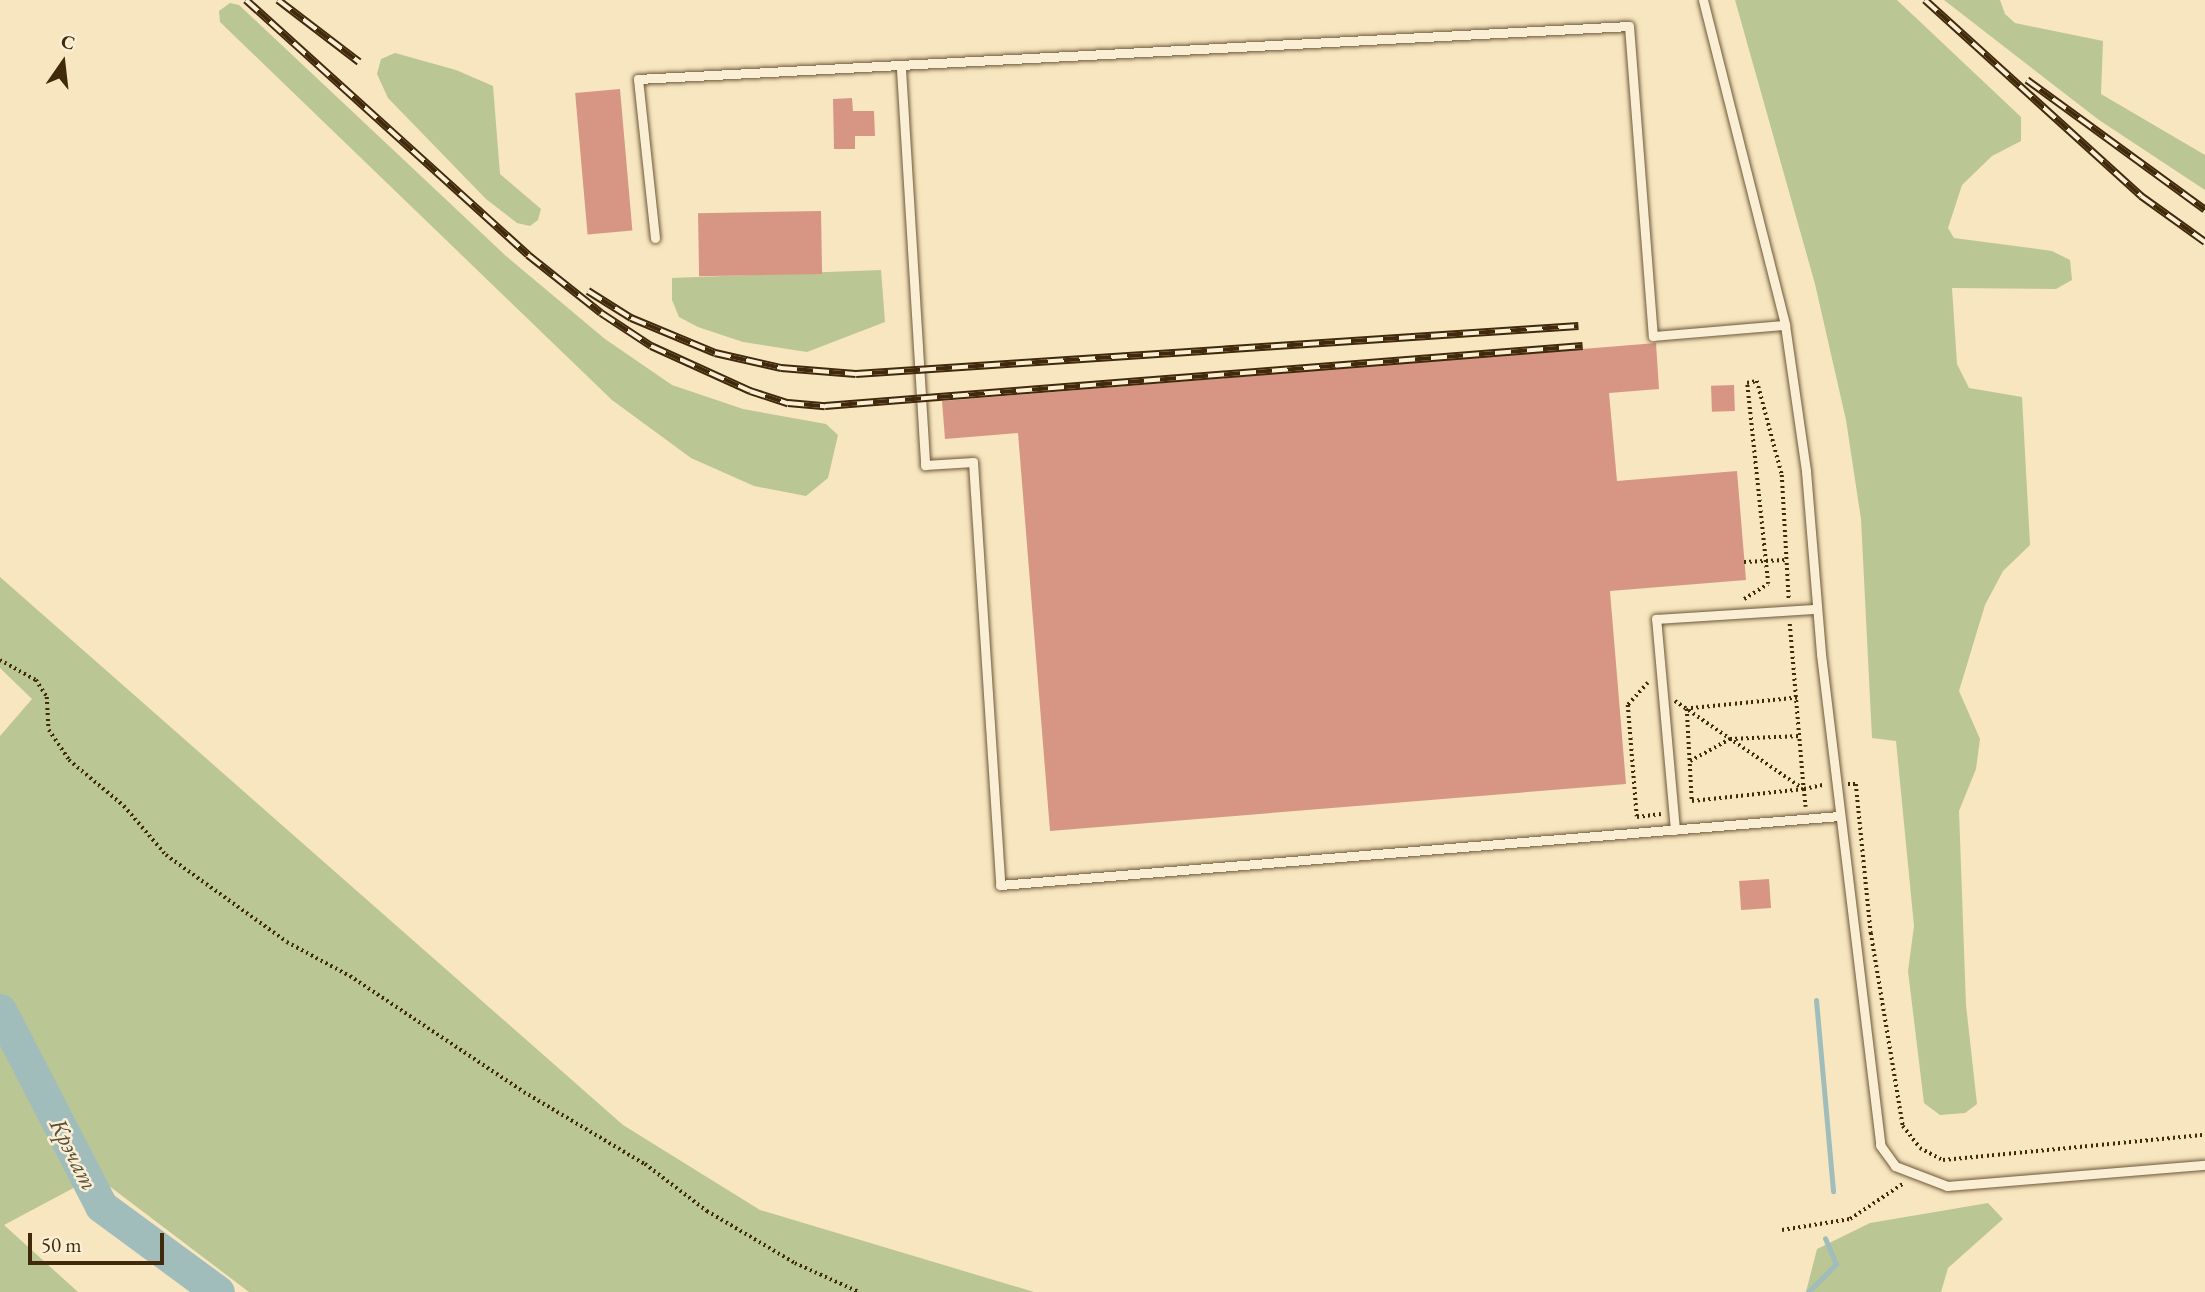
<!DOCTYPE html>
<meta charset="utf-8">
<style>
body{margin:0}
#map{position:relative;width:2205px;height:1292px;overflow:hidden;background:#f7e6bf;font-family:"EB Garamond",serif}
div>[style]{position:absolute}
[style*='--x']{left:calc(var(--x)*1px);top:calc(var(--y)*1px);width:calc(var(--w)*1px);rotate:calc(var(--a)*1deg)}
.green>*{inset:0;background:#bac694}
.stream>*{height:5px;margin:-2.5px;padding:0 2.5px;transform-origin:2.5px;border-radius:2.5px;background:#a0bdbb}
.river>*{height:33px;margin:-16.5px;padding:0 16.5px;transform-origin:16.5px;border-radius:16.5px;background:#a0bdbb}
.building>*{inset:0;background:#d79684;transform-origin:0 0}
.path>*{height:3.5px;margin-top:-1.75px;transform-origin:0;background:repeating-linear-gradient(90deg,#41290b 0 2px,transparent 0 5.5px)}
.roads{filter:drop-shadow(0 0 2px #6e5838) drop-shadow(0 0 2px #6e5838)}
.service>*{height:9px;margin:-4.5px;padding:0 4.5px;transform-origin:4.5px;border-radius:4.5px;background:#faefd5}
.rail>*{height:8px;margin-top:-4px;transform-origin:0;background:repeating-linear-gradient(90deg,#faefd5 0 16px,#41290b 0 32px);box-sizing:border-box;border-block:2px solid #41290b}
span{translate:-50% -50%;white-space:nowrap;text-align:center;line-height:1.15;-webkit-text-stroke:5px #faefd5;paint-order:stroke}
.water-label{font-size:24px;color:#594e37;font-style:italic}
.north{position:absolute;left:28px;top:28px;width:70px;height:70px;-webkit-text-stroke:5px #faefd5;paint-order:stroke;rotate:14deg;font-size:19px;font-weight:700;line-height:28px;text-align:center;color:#41290b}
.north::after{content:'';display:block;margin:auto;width:24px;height:32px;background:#41290b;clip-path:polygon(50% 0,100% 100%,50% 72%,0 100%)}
.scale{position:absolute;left:28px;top:1233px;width:136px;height:32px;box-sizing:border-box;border:4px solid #41290b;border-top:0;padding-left:9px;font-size:21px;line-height:24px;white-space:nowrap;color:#41290b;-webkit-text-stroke:5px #faefd5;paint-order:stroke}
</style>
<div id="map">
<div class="green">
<i style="clip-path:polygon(1735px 0,1897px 0,2021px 117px,2021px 141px,1992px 156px,1962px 185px,1948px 228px,1954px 238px,2052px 251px,2070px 260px,2072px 280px,2056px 289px,1952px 288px,1957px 364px,1969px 388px,2022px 397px,2030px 545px,2003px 571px,1985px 605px,1959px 691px,1980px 739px,1976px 769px,1959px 811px,1966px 1005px,1977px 1104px,1965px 1113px,1940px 1115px,1924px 1103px,1908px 971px,1914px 926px,1896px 741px,1872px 738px,1861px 519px,1846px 420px,1815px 284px)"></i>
<i style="clip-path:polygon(1944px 0,2000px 0,2005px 14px,2015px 23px,2103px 41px,2101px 94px,2205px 155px,2205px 190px,2099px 120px)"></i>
<i style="clip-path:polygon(230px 3px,239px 5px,506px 256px,605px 339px,672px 385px,743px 409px,826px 424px,838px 435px,828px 478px,806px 496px,754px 486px,691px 458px,612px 400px,220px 22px,219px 11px)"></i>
<i style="clip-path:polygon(395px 53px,456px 70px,493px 86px,500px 174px,541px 209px,538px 220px,530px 226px,517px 223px,486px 199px,388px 98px,377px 74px,381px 59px)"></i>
<i style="clip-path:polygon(881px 270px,885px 322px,807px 352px,743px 342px,698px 327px,679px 317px,672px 300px,672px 278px)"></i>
<i style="clip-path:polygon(0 577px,623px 1125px,760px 1210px,1034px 1292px,249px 1292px,96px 1176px,4px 1225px,78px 1292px,0 1292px,0 736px,32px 699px,0 668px)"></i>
<i style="clip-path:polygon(1988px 1203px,2003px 1219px,1948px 1268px,1941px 1292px,1806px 1292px,1817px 1249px,1870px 1223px)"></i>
</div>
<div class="stream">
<i style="--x:1816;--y:1000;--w:192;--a:84.9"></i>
<i style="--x:1808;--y:1292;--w:40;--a:-45"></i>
<i style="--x:1836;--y:1264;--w:28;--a:-113"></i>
</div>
<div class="river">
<i style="--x:0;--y:1010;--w:220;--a:62.7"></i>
<i style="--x:101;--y:1206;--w:145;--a:36.3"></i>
</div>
<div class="building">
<i style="left:620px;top:89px;width:142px;height:45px;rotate:85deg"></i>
<i style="clip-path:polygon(852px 98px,853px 111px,874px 111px,875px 136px,855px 136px,855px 149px,834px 149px,833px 99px)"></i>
<i style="left:821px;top:211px;width:63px;height:123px;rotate:89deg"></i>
<i style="clip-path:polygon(1656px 343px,1659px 389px,1609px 393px,1617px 481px,1737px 471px,1746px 580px,1610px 591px,1626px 784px,1050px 831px,1018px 433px,945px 439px,942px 401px)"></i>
<i style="left:1734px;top:385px;width:26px;height:23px;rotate:88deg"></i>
<i style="left:1769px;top:879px;width:29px;height:30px;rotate:86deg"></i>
</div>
<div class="path">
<i style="--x:1744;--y:562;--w:43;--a:-2.7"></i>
<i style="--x:1744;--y:599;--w:28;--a:-32"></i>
<i style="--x:1768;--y:584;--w:202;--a:-96"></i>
<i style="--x:1747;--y:383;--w:10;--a:-11"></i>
<i style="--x:1757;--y:381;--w:97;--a:75.1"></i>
<i style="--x:1782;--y:475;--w:124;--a:86.8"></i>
<i style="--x:1790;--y:624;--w:166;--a:85.2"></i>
<i style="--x:1804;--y:789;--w:19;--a:-12"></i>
<i style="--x:0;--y:660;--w:41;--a:29.1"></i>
<i style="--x:36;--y:680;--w:20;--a:57"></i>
<i style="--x:47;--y:697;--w:33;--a:87"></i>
<i style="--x:49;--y:730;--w:36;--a:56"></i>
<i style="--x:69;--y:760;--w:72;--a:39.9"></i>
<i style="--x:124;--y:806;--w:65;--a:49.4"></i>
<i style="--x:166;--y:855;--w:149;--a:35.7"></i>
<i style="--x:287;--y:942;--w:72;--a:28.4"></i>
<i style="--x:350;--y:976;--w:209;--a:33.7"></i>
<i style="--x:524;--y:1092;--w:141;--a:30.8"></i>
<i style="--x:645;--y:1164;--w:78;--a:37.2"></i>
<i style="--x:707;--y:1211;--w:102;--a:30.6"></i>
<i style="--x:795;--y:1263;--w:70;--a:24.4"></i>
<i style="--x:1648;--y:683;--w:30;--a:132"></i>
<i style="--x:1628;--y:705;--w:112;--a:85.4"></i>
<i style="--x:1637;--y:817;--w:24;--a:-7"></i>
<i style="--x:1797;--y:698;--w:111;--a:174.3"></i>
<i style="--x:1687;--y:709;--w:92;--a:86.9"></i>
<i style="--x:1692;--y:801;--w:113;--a:-6.1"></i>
<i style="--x:1804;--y:789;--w:18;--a:84"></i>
<i style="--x:1675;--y:701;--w:154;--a:34.4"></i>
<i style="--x:1690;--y:761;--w:46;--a:-28.8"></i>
<i style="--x:1730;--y:739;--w:70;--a:-2.5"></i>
<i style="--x:1848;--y:784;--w:8;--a:0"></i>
<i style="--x:1856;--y:784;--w:150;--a:84.3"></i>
<i style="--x:1871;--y:933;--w:196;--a:80.6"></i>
<i style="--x:1903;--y:1126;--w:28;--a:52"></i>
<i style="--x:1920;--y:1148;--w:26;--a:28"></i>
<i style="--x:1943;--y:1160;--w:263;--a:-5.5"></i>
<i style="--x:1782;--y:1230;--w:69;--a:-9.2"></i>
<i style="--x:1850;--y:1219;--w:65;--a:-33.7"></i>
</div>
<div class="roads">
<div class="service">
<i style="--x:1703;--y:0;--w:335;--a:75.8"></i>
<i style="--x:901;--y:69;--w:397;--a:86.5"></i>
<i style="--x:925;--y:465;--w:48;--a:-3.6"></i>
<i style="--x:973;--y:462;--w:424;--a:86.3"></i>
<i style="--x:1000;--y:885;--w:843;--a:-4.7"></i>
<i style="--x:655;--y:238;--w:160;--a:-96.1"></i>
<i style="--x:638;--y:79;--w:992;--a:-3.06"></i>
<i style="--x:1629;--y:26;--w:311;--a:85.6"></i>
<i style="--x:1653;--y:336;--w:132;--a:-4.8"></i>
<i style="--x:1785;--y:325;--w:148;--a:81.8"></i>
<i style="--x:1806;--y:471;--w:184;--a:85.3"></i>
<i style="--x:1821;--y:654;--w:495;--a:83.1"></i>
<i style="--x:1880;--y:1145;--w:26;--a:54"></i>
<i style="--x:1895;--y:1166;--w:56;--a:21"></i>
<i style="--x:1947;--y:1186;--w:259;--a:-4.7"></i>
<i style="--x:1675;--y:830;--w:212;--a:-95.1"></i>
<i style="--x:1656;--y:619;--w:161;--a:-3.6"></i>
</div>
</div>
<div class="rail">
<i style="--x:246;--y:0;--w:380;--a:42.1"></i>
<i style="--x:528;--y:255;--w:93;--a:38.5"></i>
<i style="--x:601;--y:313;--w:60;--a:33.4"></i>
<i style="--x:651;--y:346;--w:109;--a:24.4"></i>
<i style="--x:750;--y:391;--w:40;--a:18"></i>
<i style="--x:788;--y:403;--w:37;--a:5"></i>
<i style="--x:825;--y:406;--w:760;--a:-4.53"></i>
<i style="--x:278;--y:0;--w:102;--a:37.4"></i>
<i style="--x:1925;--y:0;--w:292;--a:42.2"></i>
<i style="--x:2141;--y:196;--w:79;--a:35.7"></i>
<i style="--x:2027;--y:80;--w:220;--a:36.1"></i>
<i style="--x:588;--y:291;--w:51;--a:32.1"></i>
<i style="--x:631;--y:318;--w:91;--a:22.6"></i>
<i style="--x:715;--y:353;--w:68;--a:12.8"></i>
<i style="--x:781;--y:368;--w:75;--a:4.6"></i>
<i style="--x:856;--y:374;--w:724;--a:-3.8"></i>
</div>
<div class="water-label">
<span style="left:74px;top:1154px;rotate:63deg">Крэчат</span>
</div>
<div class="north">С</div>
<div class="scale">50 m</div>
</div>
